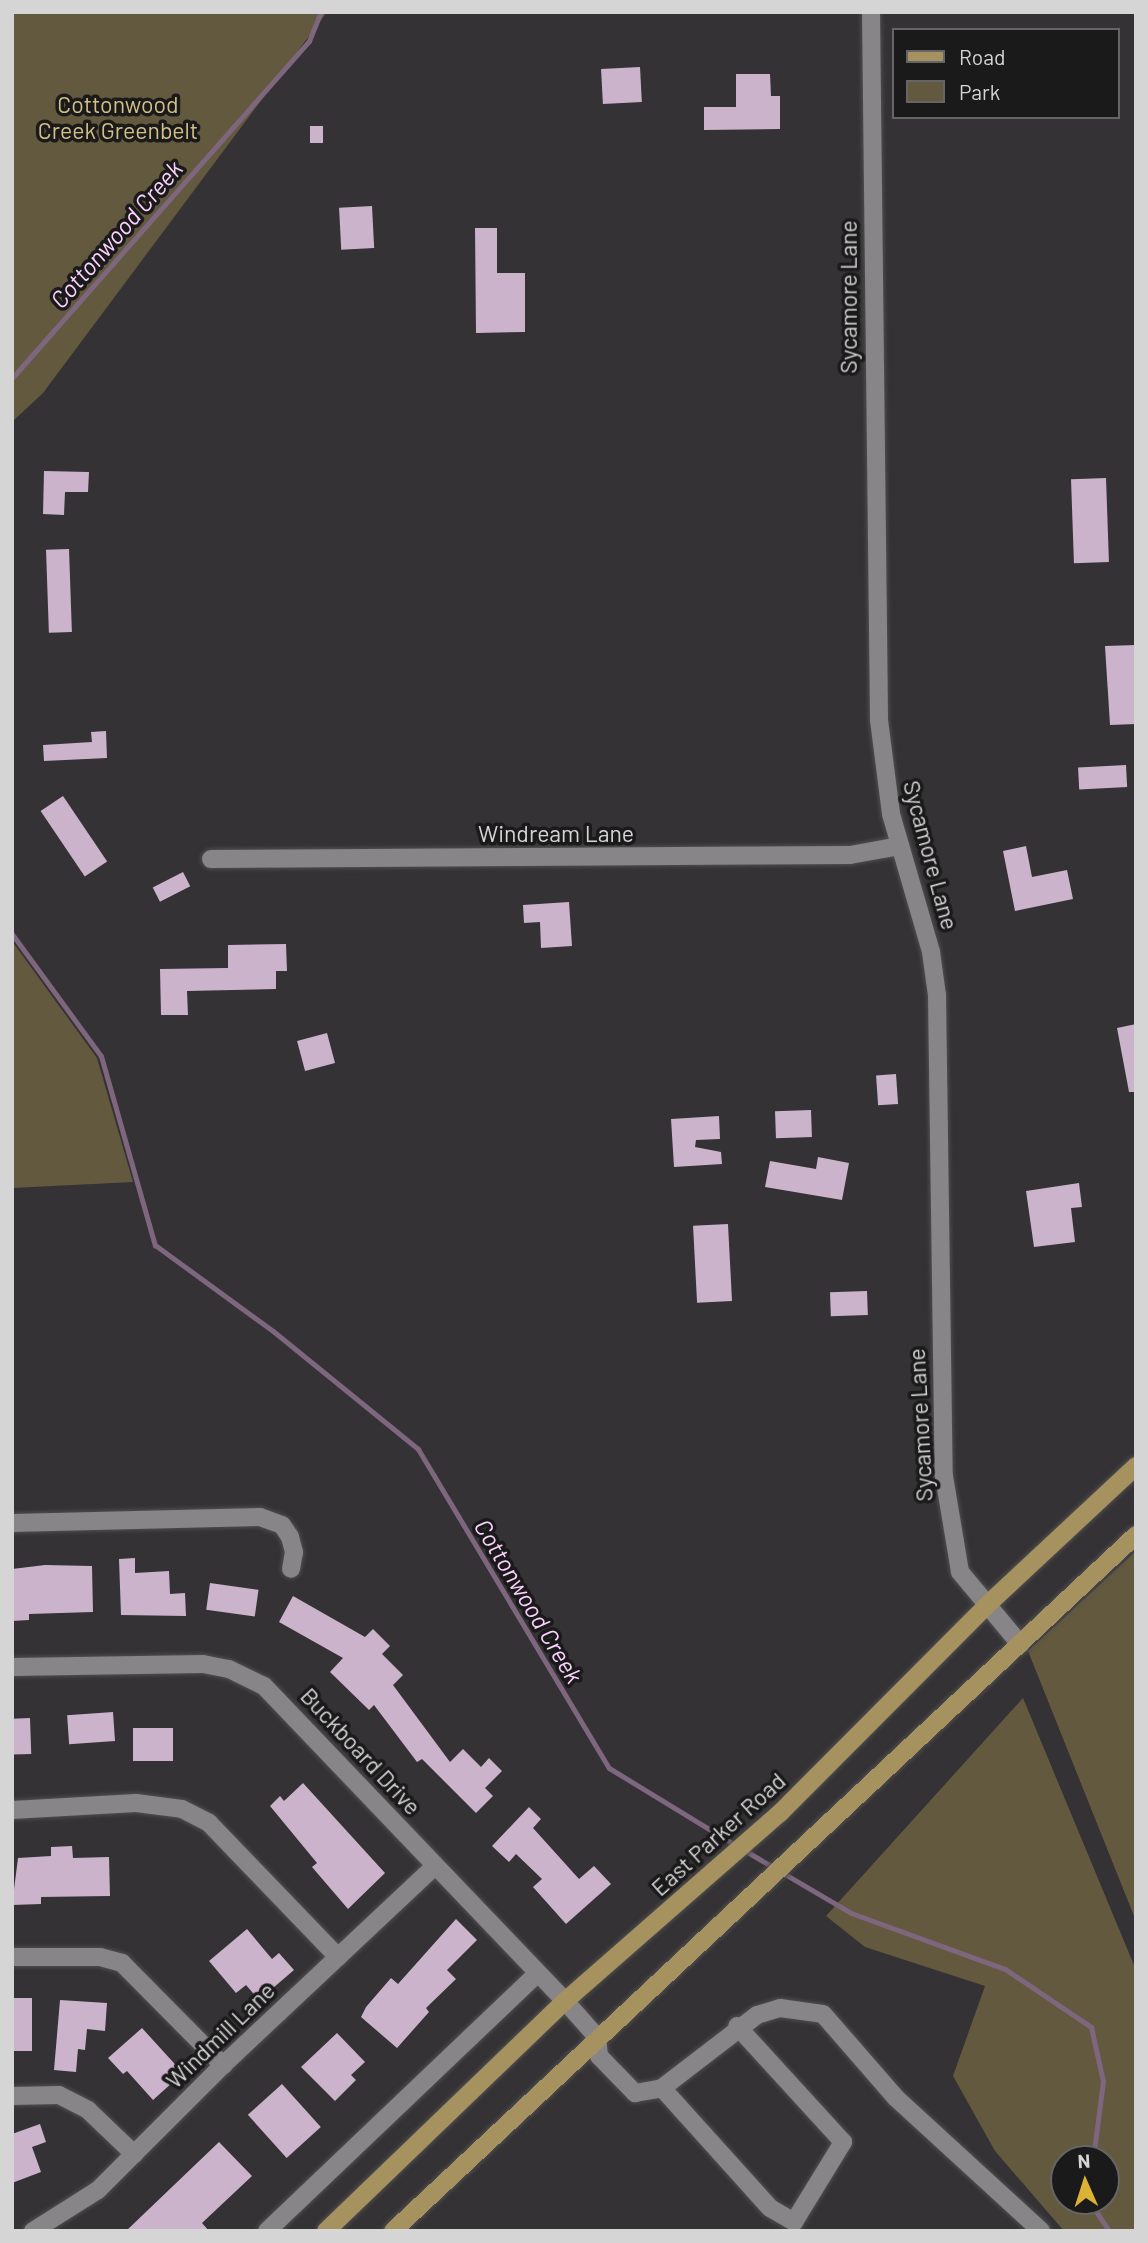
<!DOCTYPE html>
<style>
body{margin:0}
#map{position:relative;width:1148px;height:2243px;overflow:hidden;background:#343234;font-family:Barlow,sans-serif}
div>[style]{position:absolute}
[style*='--x']{left:calc(var(--x)*1px);top:calc(var(--y)*1px);width:calc(var(--w)*1px);rotate:calc(var(--a)*1deg)}
.green>*{inset:0;background:#63593f}
.stream>*{height:5px;margin:-2.5px;padding:0 2.5px;transform-origin:2.5px;border-radius:2.5px;background:#7d667e}
.building>*{inset:0;background:#cbb3cc;transform-origin:0 0}
.roads{filter:drop-shadow(0 0 2px #504e50) drop-shadow(0 0 2px #504e50)}
.minor>*{height:18px;margin:-9px;padding:0 9px;transform-origin:9px;border-radius:9px;background:#878587}
.major>*{height:18px;margin:-9px;padding:0 9px;transform-origin:9px;border-radius:9px;background:#a5925e}
span{translate:-50% -50%;white-space:nowrap;text-align:center;line-height:1.15;-webkit-text-stroke:7px #1b1a1b;paint-order:stroke}
.park-label{font-size:23px;color:#d3bf88}
.street-label{font-size:23px;color:#d6d5d6}
.water-label{font-size:24px;color:#fdd2ff;font-style:italic}
.frame{position:absolute;inset:0;border:14px solid #d6d5d6;pointer-events:none}
.legend{position:absolute;left:892px;top:28px;width:228px;height:91px;box-sizing:border-box;background:#1b1a1b;border:2px solid #666566;margin:0;padding:9px 12px;list-style:none;font-size:21px;color:#d6d5d6}
.legend li{display:flex;align-items:center;gap:14px;height:35px}
.legend b{width:35px;border:2px solid #666566}
.north{position:absolute;left:1050px;top:2145px;width:70px;height:70px;box-sizing:border-box;background:#1b1a1b;border:2px solid #666566;border-radius:50%;rotate:357deg;font-size:19px;font-weight:700;line-height:28px;text-align:center;color:#d6d5d6}
.north::after{content:'';display:block;margin:auto;width:24px;height:32px;background:#dbb233;clip-path:polygon(50% 0,100% 100%,50% 72%,0 100%)}
</style>
<div id="map">
<div class="green">
<i style="clip-path:polygon(12px 12px,327px 12px,43px 393px,12px 422px)"></i>
<i style="clip-path:polygon(12px 941px,97px 1058px,133px 1182px,12px 1188px)"></i>
<i style="clip-path:polygon(1136px 1551px,1136px 1921px,1028px 1651px)"></i>
<i style="clip-path:polygon(evenodd,1023px 1698px,1136px 1970px,1136px 2231px,1064px 2231px,995px 2151px,953px 2076px,985px 1986px,865px 1947px,826px 1916px,1023px 1698px,1064px 2159px,1106px 2159px,1106px 2201px,1064px 2201px,1064px 2159px)"></i>
</div>
<div class="stream">
<i style="--x:12;--y:378;--w:449;--a:-48.6"></i>
<i style="--x:309;--y:41;--w:31;--a:-68"></i>
<i style="--x:12;--y:934;--w:151;--a:53.9"></i>
<i style="--x:101;--y:1056;--w:197;--a:74.1"></i>
<i style="--x:155;--y:1245;--w:146;--a:36.1"></i>
<i style="--x:273;--y:1331;--w:187;--a:39.1"></i>
<i style="--x:418;--y:1449;--w:372;--a:59.1"></i>
<i style="--x:609;--y:1768;--w:148;--a:31.4"></i>
<i style="--x:744;--y:1850;--w:124;--a:30.5"></i>
<i style="--x:851;--y:1913;--w:164;--a:20"></i>
<i style="--x:1005;--y:1969;--w:104;--a:34"></i>
<i style="--x:1091;--y:2027;--w:55;--a:77.5"></i>
<i style="--x:1103;--y:2081;--w:79;--a:97.3"></i>
<i style="--x:1089;--y:2201;--w:36;--a:56"></i>
</div>
<div class="building">
<i style="left:640px;top:67px;width:35px;height:39px;rotate:87deg"></i>
<i style="clip-path:polygon(736px 74px,770px 74px,771px 96px,780px 96px,780px 129px,704px 130px,704px 107px,736px 107px)"></i>
<i style="left:310px;top:126px;width:13px;height:17px"></i>
<i style="left:372px;top:206px;width:42px;height:33px;rotate:87deg"></i>
<i style="clip-path:polygon(475px 228px,497px 228px,497px 273px,525px 273px,525px 332px,476px 333px)"></i>
<i style="clip-path:polygon(44px 471px,89px 472px,88px 492px,65px 492px,64px 515px,43px 514px)"></i>
<i style="left:1106px;top:478px;width:84px;height:35px;rotate:88deg"></i>
<i style="left:69px;top:549px;width:83px;height:23px;rotate:88deg"></i>
<i style="clip-path:polygon(1136px 645px,1136px 724px,1110px 725px,1105px 646px)"></i>
<i style="clip-path:polygon(106px 731px,107px 758px,44px 761px,43px 745px,92px 742px,91px 732px)"></i>
<i style="left:1126px;top:765px;width:22px;height:48px;rotate:87deg"></i>
<i style="left:63px;top:796px;width:79px;height:27px;rotate:56deg"></i>
<i style="clip-path:polygon(1026px 846px,1032px 877px,1067px 870px,1073px 899px,1015px 911px,1003px 851px)"></i>
<i style="left:183px;top:872px;width:16px;height:34px;rotate:63deg"></i>
<i style="clip-path:polygon(569px 902px,572px 946px,541px 948px,540px 922px,524px 923px,523px 905px)"></i>
<i style="clip-path:polygon(286px 944px,287px 971px,276px 971px,276px 989px,187px 991px,188px 1015px,161px 1015px,160px 969px,228px 968px,228px 945px)"></i>
<i style="clip-path:polygon(1136px 1024px,1136px 1092px,1129px 1092px,1117px 1028px)"></i>
<i style="left:327px;top:1033px;width:31px;height:31px;rotate:75deg"></i>
<i style="left:896px;top:1074px;width:30px;height:20px;rotate:86deg"></i>
<i style="left:811px;top:1110px;width:27px;height:36px;rotate:88deg"></i>
<i style="clip-path:polygon(719px 1116px,720px 1139px,696px 1140px,695px 1147px,721px 1152px,722px 1164px,674px 1167px,671px 1119px)"></i>
<i style="clip-path:polygon(818px 1157px,849px 1163px,842px 1200px,765px 1187px,770px 1161px,816px 1169px)"></i>
<i style="clip-path:polygon(1079px 1183px,1082px 1207px,1071px 1208px,1075px 1242px,1034px 1247px,1026px 1191px)"></i>
<i style="left:728px;top:1224px;width:77px;height:35px;rotate:87deg"></i>
<i style="left:867px;top:1291px;width:24px;height:37px;rotate:88deg"></i>
<i style="clip-path:polygon(135px 1558px,135px 1573px,169px 1571px,170px 1594px,185px 1593px,186px 1616px,121px 1615px,119px 1559px)"></i>
<i style="clip-path:polygon(45px 1565px,92px 1566px,93px 1612px,29px 1614px,29px 1620px,12px 1621px,12px 1569px)"></i>
<i style="left:210px;top:1583px;width:49px;height:27px;rotate:8deg"></i>
<i style="clip-path:polygon(293px 1596px,365px 1637px,373px 1629px,390px 1646px,382px 1654px,403px 1675px,393px 1685px,450px 1762px,463px 1749px,481px 1767px,489px 1758px,502px 1771px,485px 1788px,493px 1796px,476px 1813px,422px 1759px,417px 1762px,374px 1705px,369px 1710px,330px 1672px,343px 1658px,279px 1622px)"></i>
<i style="left:113px;top:1712px;width:29px;height:46px;rotate:86deg"></i>
<i style="left:30px;top:1718px;width:36px;height:18px;rotate:88deg"></i>
<i style="left:173px;top:1728px;width:33px;height:40px;rotate:90deg"></i>
<i style="clip-path:polygon(303px 1783px,385px 1873px,348px 1909px,312px 1867px,317px 1863px,270px 1806px,280px 1796px,284px 1801px)"></i>
<i style="clip-path:polygon(529px 1807px,541px 1819px,533px 1828px,579px 1879px,594px 1866px,611px 1884px,566px 1924px,533px 1887px,542px 1879px,516px 1854px,509px 1862px,492px 1846px)"></i>
<i style="clip-path:polygon(72px 1846px,73px 1858px,109px 1857px,110px 1896px,41px 1897px,41px 1904px,12px 1905px,18px 1858px,51px 1856px,51px 1847px)"></i>
<i style="clip-path:polygon(456px 1919px,477px 1940px,447px 1970px,456px 1979px,426px 2008px,429px 2012px,397px 2048px,361px 2017px,366px 2007px,391px 1978px,398px 1984px)"></i>
<i style="clip-path:polygon(247px 1929px,272px 1959px,279px 1953px,294px 1970px,259px 2000px,246px 1985px,236px 1993px,209px 1961px)"></i>
<i style="left:12px;top:1998px;width:20px;height:53px"></i>
<i style="clip-path:polygon(60px 2000px,107px 2003px,105px 2031px,87px 2029px,85px 2050px,78px 2049px,76px 2072px,54px 2070px)"></i>
<i style="clip-path:polygon(142px 2028px,183px 2073px,153px 2100px,127px 2071px,123px 2074px,108px 2058px)"></i>
<i style="clip-path:polygon(337px 2033px,365px 2062px,351px 2075px,356px 2080px,335px 2101px,301px 2067px)"></i>
<i style="left:282px;top:2084px;width:58px;height:46px;rotate:48deg"></i>
<i style="clip-path:polygon(40px 2124px,46px 2142px,32px 2147px,41px 2172px,12px 2183px,12px 2134px)"></i>
<i style="clip-path:polygon(219px 2142px,252px 2176px,202px 2223px,209px 2231px,126px 2231px)"></i>
</div>
<div class="roads">
<div class="minor">
<i style="--x:871;--y:12;--w:708;--a:89.35"></i>
<i style="--x:879;--y:720;--w:95;--a:82.7"></i>
<i style="--x:891;--y:814;--w:144;--a:73.8"></i>
<i style="--x:931;--y:952;--w:43;--a:82.1"></i>
<i style="--x:937;--y:995;--w:481;--a:89.2"></i>
<i style="--x:944;--y:1476;--w:97;--a:80.5"></i>
<i style="--x:960;--y:1572;--w:94;--a:50.2"></i>
<i style="--x:211;--y:859;--w:639;--a:-0.36"></i>
<i style="--x:850;--y:855;--w:51;--a:-10.2"></i>
<i style="--x:12;--y:1523;--w:248;--a:-1.4"></i>
<i style="--x:260;--y:1517;--w:23;--a:20"></i>
<i style="--x:282;--y:1525;--w:14;--a:56"></i>
<i style="--x:290;--y:1537;--w:16;--a:75"></i>
<i style="--x:294;--y:1552;--w:17;--a:100"></i>
<i style="--x:12;--y:1667;--w:191;--a:-0.9"></i>
<i style="--x:203;--y:1664;--w:26;--a:11"></i>
<i style="--x:229;--y:1669;--w:39;--a:26"></i>
<i style="--x:264;--y:1686;--w:436;--a:46.3"></i>
<i style="--x:565;--y:2001;--w:48;--a:48.4"></i>
<i style="--x:597;--y:2037;--w:19;--a:84"></i>
<i style="--x:599;--y:2056;--w:52;--a:45.8"></i>
<i style="--x:635;--y:2093;--w:27;--a:-10"></i>
<i style="--x:662;--y:2088;--w:120;--a:-37.5"></i>
<i style="--x:757;--y:2015;--w:24;--a:-17"></i>
<i style="--x:780;--y:2008;--w:43;--a:7.9"></i>
<i style="--x:823;--y:2014;--w:111;--a:49"></i>
<i style="--x:896;--y:2098;--w:197;--a:42.5"></i>
<i style="--x:12;--y:1810;--w:124;--a:-3.2"></i>
<i style="--x:136;--y:1803;--w:46;--a:7.4"></i>
<i style="--x:182;--y:1809;--w:30;--a:27"></i>
<i style="--x:209;--y:1823;--w:186;--a:46.1"></i>
<i style="--x:12;--y:1957;--w:88;--a:0"></i>
<i style="--x:100;--y:1957;--w:23;--a:15"></i>
<i style="--x:122;--y:1963;--w:144;--a:45.3"></i>
<i style="--x:662;--y:2088;--w:161;--a:48"></i>
<i style="--x:770;--y:2208;--w:28;--a:30"></i>
<i style="--x:794;--y:2222;--w:94;--a:-58.5"></i>
<i style="--x:843;--y:2142;--w:157;--a:-132.4"></i>
<i style="--x:12;--y:2096;--w:47;--a:-1.2"></i>
<i style="--x:59;--y:2095;--w:33;--a:27"></i>
<i style="--x:88;--y:2110;--w:64;--a:43.7"></i>
<i style="--x:33;--y:2231;--w:77;--a:-32.2"></i>
<i style="--x:98;--y:2190;--w:177;--a:-45"></i>
<i style="--x:223;--y:2065;--w:291;--a:-43.2"></i>
<i style="--x:267;--y:2231;--w:374;--a:-43.6"></i>
</div>
<div class="major">
<i style="--x:326;--y:2231;--w:332;--a:-43.9"></i>
<i style="--x:565;--y:2001;--w:286;--a:-41.2"></i>
<i style="--x:780;--y:1813;--w:291;--a:-45.1"></i>
<i style="--x:985;--y:1607;--w:207;--a:-43"></i>
<i style="--x:393;--y:2231;--w:1018;--a:-43.13"></i>
</div>
</div>
<div class="park-label">
<span style="left:118px;top:117px">Cottonwood<br>Creek Greenbelt</span>
</div>
<div class="street-label">
<span style="left:848px;top:297px;rotate:-90deg">Sycamore Lane</span>
<span style="left:556px;top:833px">Windream Lane</span>
<span style="left:931px;top:855px;rotate:75deg">Sycamore Lane</span>
<span style="left:920px;top:1425px;rotate:-93deg">Sycamore Lane</span>
<span style="left:361px;top:1751px;rotate:47deg">Buckboard Drive</span>
<span style="left:718px;top:1834px;rotate:-42deg">East Parker Road</span>
<span style="left:220px;top:2035px;rotate:-44deg">Windmill Lane</span>
</div>
<div class="water-label">
<span style="left:116px;top:234px;rotate:-49deg">Cottonwood Creek</span>
<span style="left:529px;top:1601px;rotate:59deg">Cottonwood Creek</span>
</div>
<div class="frame"></div>
<ul class="legend">
<li><b style="height:9px;background:#a5925e"></b>Road</li>
<li><b style="height:19px;background:#63593f"></b>Park</li>
</ul>
<div class="north">N</div>
</div>
